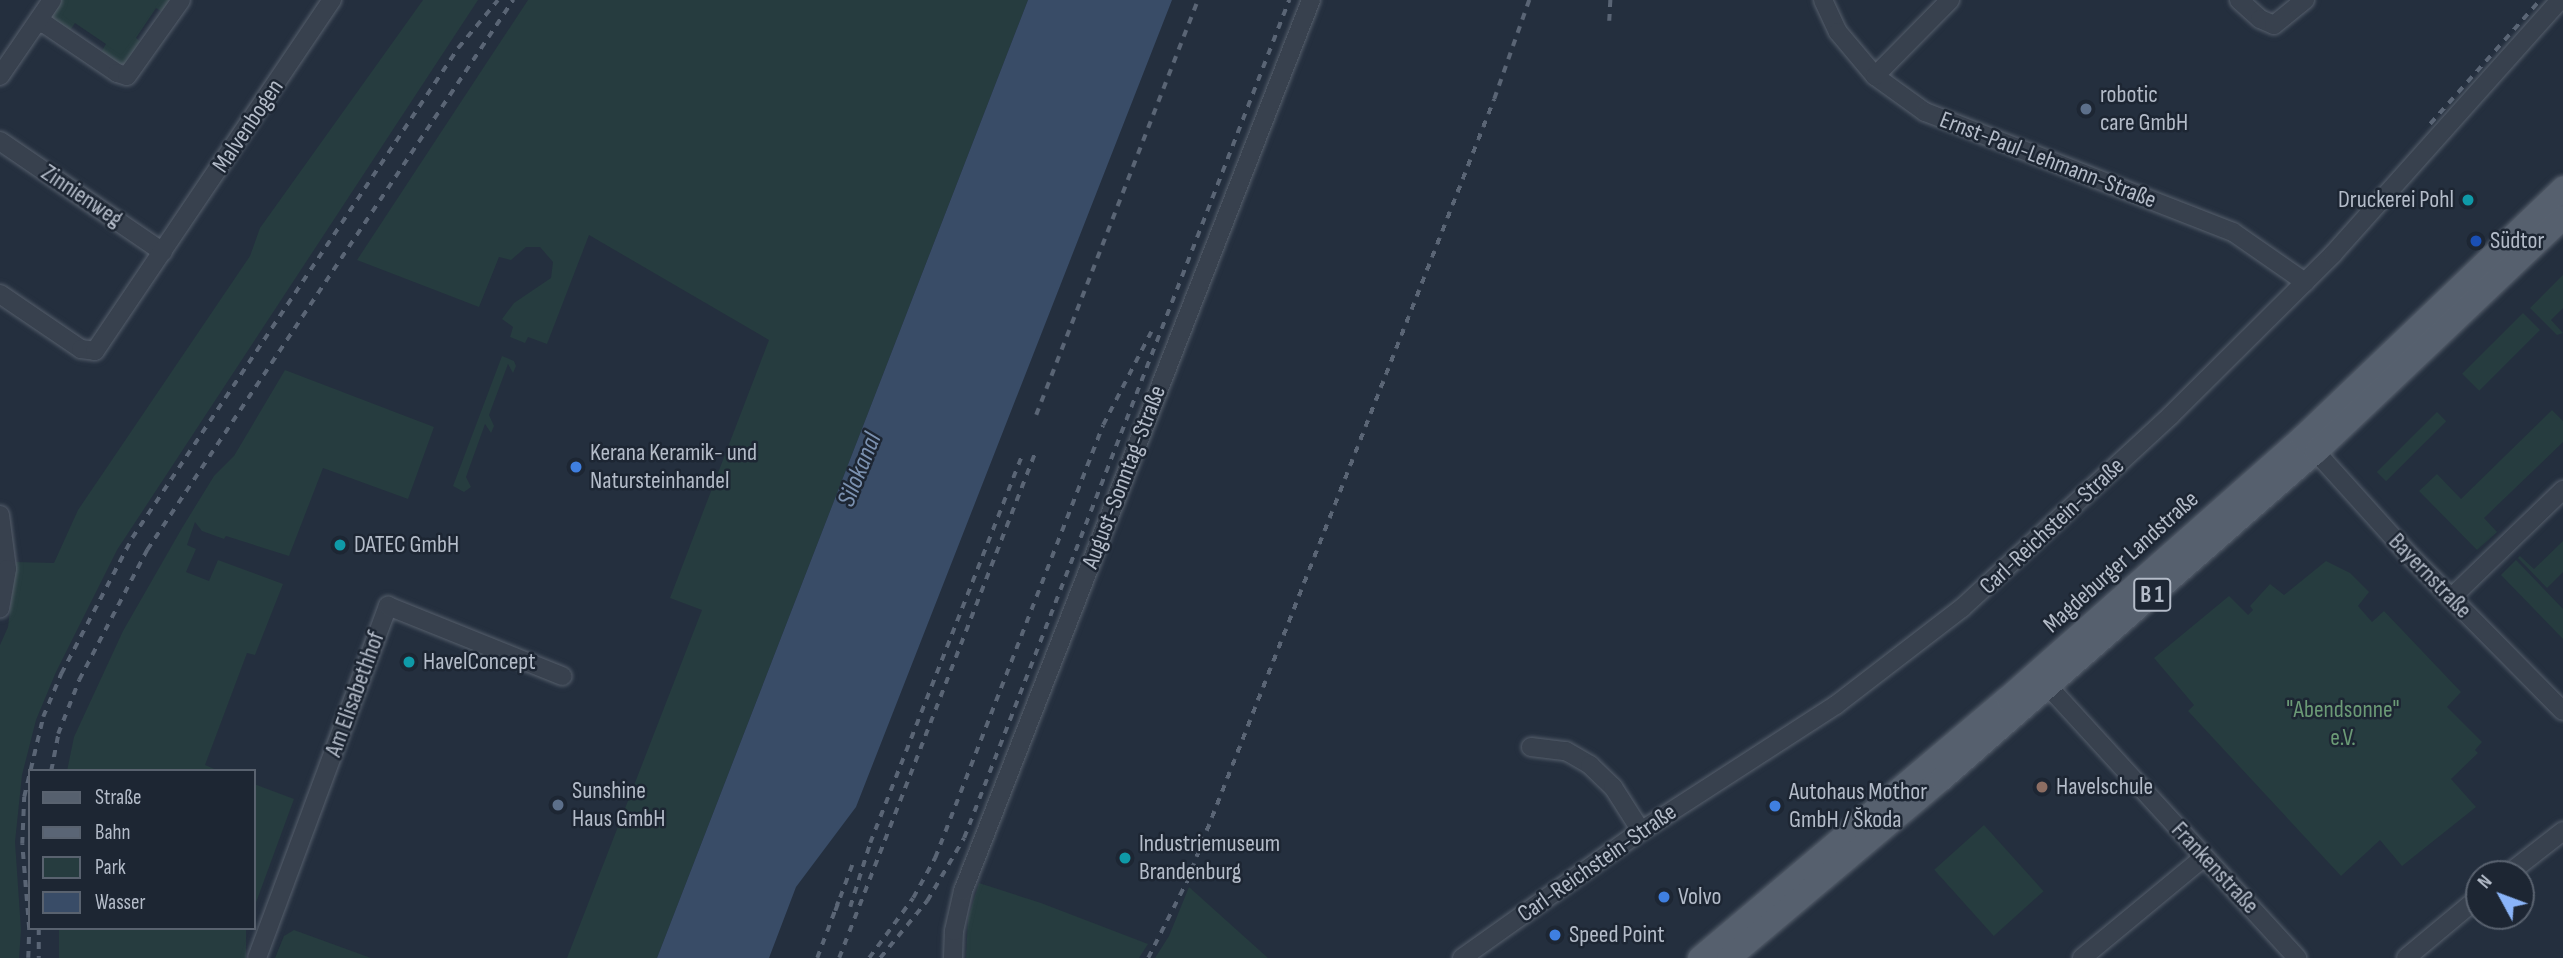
<!DOCTYPE html>
<meta charset="utf-8">
<style>
body{margin:0}
#map{position:relative;width:2563px;height:958px;overflow:hidden;background:#242f3e;font-family:"Sofia Sans Condensed",sans-serif}
div>[style]{position:absolute}
[style*='--x']{left:calc(var(--x)*1px);top:calc(var(--y)*1px);width:calc(var(--w)*1px);rotate:calc(var(--a)*1deg)}
.green>*{inset:0;background:#263c3f;transform-origin:0 0}
.water>*{inset:0;background:#394c67}
.roads{filter:drop-shadow(0 0 2px #565f6c) drop-shadow(0 0 2px #565f6c)}
.minor>*{height:18px;margin:-9px;padding:0 9px;transform-origin:9px;border-radius:9px;background:#38414e}
.major>*{height:23px;margin:-11.5px;padding:0 11.5px;transform-origin:11.5px;border-radius:11.5px;background:#56606e}
.rail>*{height:3.5px;margin-top:-1.75px;transform-origin:0;background:repeating-linear-gradient(90deg,#5a6575 0 7px,transparent 0 14px)}
.dots>*{width:19px;height:19px;translate:-50% -50%;box-sizing:border-box;border:4px solid #1d2633;border-radius:50%}
span{translate:-50% -50%;white-space:nowrap;text-align:center;line-height:1.15;-webkit-text-stroke:5px #1d2633;paint-order:stroke}
.shield-label span{padding:2px 5px;background:#1d2633;border:2px solid;border-radius:5px;-webkit-text-stroke-width:0}
.shield-label{font-size:23px;color:#b4bcc9;font-weight:700}
.poi-label{font-size:24px;color:#b4bcc9}
.left{translate:0 -50%;text-align:left}
.right{translate:-100% -50%;text-align:right}
.street-label{font-size:24px;color:#b4bcc9}
.park-label{font-size:24px;color:#6b9a76}
.water-label{font-size:26px;color:#7c92b1;font-style:italic}
.legend{position:absolute;left:28px;top:769px;width:228px;height:161px;box-sizing:border-box;background:#1d2633;border:2px solid #59626f;margin:0;padding:9px 12px;list-style:none;font-size:21px;color:#b4bcc9}
.legend li{display:flex;align-items:center;gap:14px;height:35px}
.legend b{width:35px;border:2px solid #59626f}
.north{position:absolute;left:2465px;top:860px;width:70px;height:70px;box-sizing:border-box;background:#1d2633;border:2px solid #59626f;border-radius:50%;rotate:311deg;font-size:19px;font-weight:700;line-height:28px;text-align:center;color:#b4bcc9}
.north::after{content:'';display:block;margin:auto;width:24px;height:32px;background:#8ab4f8;clip-path:polygon(50% 0,100% 100%,50% 72%,0 100%)}
</style>
<div id="map">
<div class="green">
<i style="clip-path:polygon(57px 0,174px 0,166px 14px,156px 8px,136px 38px,145px 45px,128px 64px,116px 64px,100px 54px,106px 44px,75px 23px,69px 32px,50px 19px)"></i>
<i style="clip-path:polygon(423px 0,478px 0,117px 550px,56px 672px,36px 720px,22px 775px,15px 842px,21px 930px,19px 958px,0 958px,0 645px,8px 627px,16px 562px,54px 563px,78px 510px,250px 256px,260px 228px)"></i>
<i style="clip-path:polygon(528px 0,1028px 0,657px 958px,567px 958px,702px 610px,670px 598px,769px 340px,589px 235px,547px 344px,528px 337px,525px 343px,510px 337px,513px 327px,502px 319px,514px 303px,551px 278px,553px 262px,540px 247px,526px 247px,511px 260px,499px 257px,479px 307px,357px 260px)"></i>
<i style="clip-path:polygon(2563px 275px,2563px 308px,2551px 320px,2563px 333px,2557px 335px,2530px 308px)"></i>
<i style="left:2523px;top:313px;width:24px;height:86px;rotate:45deg"></i>
<i style="clip-path:polygon(502px 356px,514px 361px,516px 366px,513px 373px,508px 364px,489px 415px,494px 426px,491px 433px,485px 424px,466px 477px,471px 487px,464px 492px,453px 486px)"></i>
<i style="clip-path:polygon(285px 370px,434px 427px,408px 499px,323px 468px,289px 556px,226px 536px,224px 539px,202px 531px,195px 522px,187px 545px,196px 549px,186px 572px,209px 581px,218px 560px,283px 584px,255px 655px,247px 653px,205px 765px,219px 771px,67px 771px,74px 737px,123px 631px,182px 528px,214px 476px,234px 456px)"></i>
<i style="clip-path:polygon(2552px 410px,2563px 421px,2563px 442px,2484px 518px,2497px 532px,2477px 550px,2419px 491px,2437px 474px,2461px 499px)"></i>
<i style="left:2437px;top:412px;width:13px;height:85px;rotate:45deg"></i>
<i style="clip-path:polygon(2563px 541px,2563px 572px,2547px 588px,2518px 558px,2520px 556px,2534px 569px)"></i>
<i style="clip-path:polygon(2516px 560px,2563px 609px,2563px 639px,2501px 575px)"></i>
<i style="clip-path:polygon(2326px 561px,2350px 573px,2369px 592px,2358px 606px,2372px 622px,2384px 611px,2461px 692px,2447px 707px,2482px 742px,2475px 750px,2478px 753px,2451px 779px,2476px 807px,2402px 866px,2380px 840px,2341px 876px,2188px 711px,2194px 705px,2154px 658px,2229px 596px,2248px 615px,2253px 610px,2250px 606px,2270px 584px,2284px 595px)"></i>
<i style="clip-path:polygon(254px 784px,294px 799px,254px 908px)"></i>
<i style="left:1984px;top:825px;width:89px;height:67px;rotate:48deg"></i>
<i style="clip-path:polygon(979px 883px,1041px 903px,1148px 944px,1139px 958px,966px 958px,968px 918px)"></i>
<i style="clip-path:polygon(1189px 887px,1268px 958px,1155px 958px,1169px 936px)"></i>
<i style="left:59px;top:928px;width:187px;height:30px"></i>
<i style="clip-path:polygon(294px 930px,371px 958px,275px 958px,284px 936px)"></i>
</div>
<div class="water">
<i style="clip-path:polygon(1028px 0,1172px 0,856px 807px,796px 887px,769px 958px,657px 958px)"></i>
</div>
<div class="roads">
<div class="minor">
<i style="--x:1823;--y:0;--w:35;--a:65"></i>
<i style="--x:1838;--y:32;--w:57;--a:49.9"></i>
<i style="--x:1875;--y:76;--w:62;--a:35.8"></i>
<i style="--x:1925;--y:112;--w:331;--a:21.3"></i>
<i style="--x:2233;--y:232;--w:88;--a:34.8"></i>
<i style="--x:2239;--y:0;--w:28;--a:42"></i>
<i style="--x:2260;--y:19;--w:15;--a:23"></i>
<i style="--x:2274;--y:25;--w:40;--a:-39"></i>
<i style="--x:37;--y:23;--w:8;--a:7"></i>
<i style="--x:45;--y:24;--w:87;--a:34.2"></i>
<i style="--x:117;--y:73;--w:10;--a:17"></i>
<i style="--x:127;--y:76;--w:93;--a:-54.6"></i>
<i style="--x:0;--y:76;--w:92;--a:-55.6"></i>
<i style="--x:1875;--y:76;--w:107;--a:-45.4"></i>
<i style="--x:0;--y:141;--w:197;--a:34.3"></i>
<i style="--x:0;--y:294;--w:98;--a:34.2"></i>
<i style="--x:81;--y:349;--w:14;--a:8"></i>
<i style="--x:95;--y:351;--w:424;--a:-56"></i>
<i style="--x:2307;--y:442;--w:155;--a:47.9"></i>
<i style="--x:2411;--y:557;--w:216;--a:45.4"></i>
<i style="--x:0;--y:515;--w:54;--a:82.6"></i>
<i style="--x:7;--y:569;--w:40;--a:100"></i>
<i style="--x:2451;--y:598;--w:156;--a:-44"></i>
<i style="--x:2048;--y:686;--w:369;--a:47.5"></i>
<i style="--x:1531;--y:747;--w:35;--a:7"></i>
<i style="--x:1566;--y:751;--w:28;--a:30"></i>
<i style="--x:1590;--y:765;--w:32;--a:44"></i>
<i style="--x:1613;--y:787;--w:52;--a:57.5"></i>
<i style="--x:2508;--y:874;--w:70;--a:-38"></i>
<i style="--x:257;--y:958;--w:376;--a:-69.6"></i>
<i style="--x:388;--y:606;--w:188;--a:21.9"></i>
<i style="--x:953;--y:958;--w:27;--a:-88"></i>
<i style="--x:954;--y:931;--w:41;--a:-77.3"></i>
<i style="--x:963;--y:891;--w:957;--a:-68.67"></i>
<i style="--x:1462;--y:958;--w:219;--a:-35.4"></i>
<i style="--x:1641;--y:831;--w:232;--a:-32.9"></i>
<i style="--x:1836;--y:705;--w:159;--a:-37.6"></i>
<i style="--x:1962;--y:608;--w:284;--a:-42.7"></i>
<i style="--x:2171;--y:415;--w:228;--a:-44.8"></i>
<i style="--x:2333;--y:254;--w:341;--a:-48.2"></i>
<i style="--x:2082;--y:958;--w:158;--a:-39.6"></i>
<i style="--x:2406;--y:958;--w:95;--a:-39.9"></i>
</div>
<div class="major">
<i style="--x:1699;--y:958;--w:403;--a:-40.2"></i>
<i style="--x:2007;--y:698;--w:394;--a:-41.5"></i>
<i style="--x:2302;--y:437;--w:361;--a:-43.7"></i>
<i style="--x:1728;--y:958;--w:280;--a:-40.1"></i>
<i style="--x:1942;--y:778;--w:497;--a:-41.2"></i>
<i style="--x:2316;--y:451;--w:340;--a:-43.5"></i>
</div>
</div>
<div class="rail">
<i style="--x:1609;--y:21;--w:21;--a:-87"></i>
<i style="--x:2430;--y:124;--w:166;--a:-48.4"></i>
<i style="--x:1036;--y:415;--w:445;--a:-68.7"></i>
<i style="--x:51;--y:771;--w:38;--a:-79"></i>
<i style="--x:58;--y:734;--w:58;--a:-68.7"></i>
<i style="--x:79;--y:680;--w:147;--a:-62.4"></i>
<i style="--x:147;--y:550;--w:661;--a:-56.36"></i>
<i style="--x:850;--y:907;--w:67;--a:-72.6"></i>
<i style="--x:870;--y:843;--w:414;--a:-68.6"></i>
<i style="--x:835;--y:911;--w:49;--a:-69.7"></i>
<i style="--x:39;--y:928;--w:30;--a:90"></i>
<i style="--x:28;--y:958;--w:29;--a:-88"></i>
<i style="--x:29;--y:929;--w:85;--a:-94.7"></i>
<i style="--x:22;--y:844;--w:47;--a:-87.6"></i>
<i style="--x:24;--y:797;--w:82;--a:-76.6"></i>
<i style="--x:43;--y:717;--w:47;--a:-67.3"></i>
<i style="--x:61;--y:674;--w:153;--a:-62.4"></i>
<i style="--x:132;--y:538;--w:589;--a:-56.36"></i>
<i style="--x:458;--y:48;--w:62;--a:-50.2"></i>
<i style="--x:817;--y:958;--w:60;--a:-69.4"></i>
<i style="--x:839;--y:958;--w:542;--a:-68.79"></i>
<i style="--x:869;--y:958;--w:74;--a:-53.7"></i>
<i style="--x:913;--y:898;--w:46;--a:-61.2"></i>
<i style="--x:935;--y:858;--w:464;--a:-68.8"></i>
<i style="--x:1103;--y:425;--w:105;--a:-62.7"></i>
<i style="--x:880;--y:958;--w:74;--a:-50.5"></i>
<i style="--x:927;--y:901;--w:73;--a:-59.6"></i>
<i style="--x:964;--y:838;--w:899;--a:-68.8"></i>
<i style="--x:1148;--y:958;--w:84;--a:-63.1"></i>
<i style="--x:1186;--y:883;--w:842;--a:-68.55"></i>
<i style="--x:1494;--y:99;--w:105;--a:-70.5"></i>
</div>
<div class="dots">
<i style="left:2086px;top:109px;background:#5c6f8a"></i>
<i style="left:2468px;top:200px;background:#0f9aa8"></i>
<i style="left:2476px;top:241px;background:#1a4fb4"></i>
<i style="left:576px;top:467px;background:#3f7fe0"></i>
<i style="left:340px;top:545px;background:#0f9aa8"></i>
<i style="left:409px;top:662px;background:#0f9aa8"></i>
<i style="left:2042px;top:787px;background:#8d6e63"></i>
<i style="left:558px;top:805px;background:#5c6f8a"></i>
<i style="left:1775px;top:806px;background:#3f7fe0"></i>
<i style="left:1125px;top:858px;background:#0f9aa8"></i>
<i style="left:1664px;top:897px;background:#3f7fe0"></i>
<i style="left:1555px;top:935px;background:#3f7fe0"></i>
</div>
<div class="shield-label">
<span style="left:2152px;top:595px">B 1</span>
</div>
<div class="poi-label">
<span class="left" style="left:2100px;top:109px">robotic<br>care GmbH</span>
<span class="right" style="left:2454px;top:200px">Druckerei Pohl</span>
<span class="left" style="left:2490px;top:241px">Südtor</span>
<span class="left" style="left:590px;top:467px">Kerana Keramik- und<br>Natursteinhandel</span>
<span class="left" style="left:354px;top:545px">DATEC GmbH</span>
<span class="left" style="left:423px;top:662px">HavelConcept</span>
<span class="left" style="left:2056px;top:787px">Havelschule</span>
<span class="left" style="left:572px;top:805px">Sunshine<br>Haus GmbH</span>
<span class="left" style="left:1789px;top:806px">Autohaus Mothor<br>GmbH / Škoda</span>
<span class="left" style="left:1139px;top:858px">Industriemuseum<br>Brandenburg</span>
<span class="left" style="left:1678px;top:897px">Volvo</span>
<span class="left" style="left:1569px;top:935px">Speed Point</span>
</div>
<div class="street-label">
<span style="left:248px;top:126px;rotate:-56deg">Malvenbogen</span>
<span style="left:2048px;top:160px;rotate:21deg">Ernst-Paul-Lehmann-Straße</span>
<span style="left:82px;top:196px;rotate:34deg">Zinnienweg</span>
<span style="left:1124px;top:477px;rotate:-69deg">August-Sonntag-Straße</span>
<span style="left:2052px;top:526px;rotate:-43deg">Carl-Reichstein-Straße</span>
<span style="left:2121px;top:562px;rotate:-42deg">Magdeburger Landstraße</span>
<span style="left:2430px;top:576px;rotate:46deg">Bayernstraße</span>
<span style="left:355px;top:694px;rotate:-70deg">Am Elisabethhof</span>
<span style="left:1597px;top:863px;rotate:-35deg">Carl-Reichstein-Straße</span>
<span style="left:2215px;top:868px;rotate:47deg">Frankenstraße</span>
</div>
<div class="park-label">
<span style="left:2343px;top:724px">"Abendsonne"<br>e.V.</span>
</div>
<div class="water-label">
<span style="left:860px;top:470px;rotate:-68deg">Silokanal</span>
</div>
<ul class="legend">
<li><b style="height:9px;background:#56606e"></b>Straße</li>
<li><b style="height:9px;background:#5a6575"></b>Bahn</li>
<li><b style="height:19px;background:#263c3f"></b>Park</li>
<li><b style="height:19px;background:#394c67"></b>Wasser</li>
</ul>
<div class="north">N</div>
</div>
